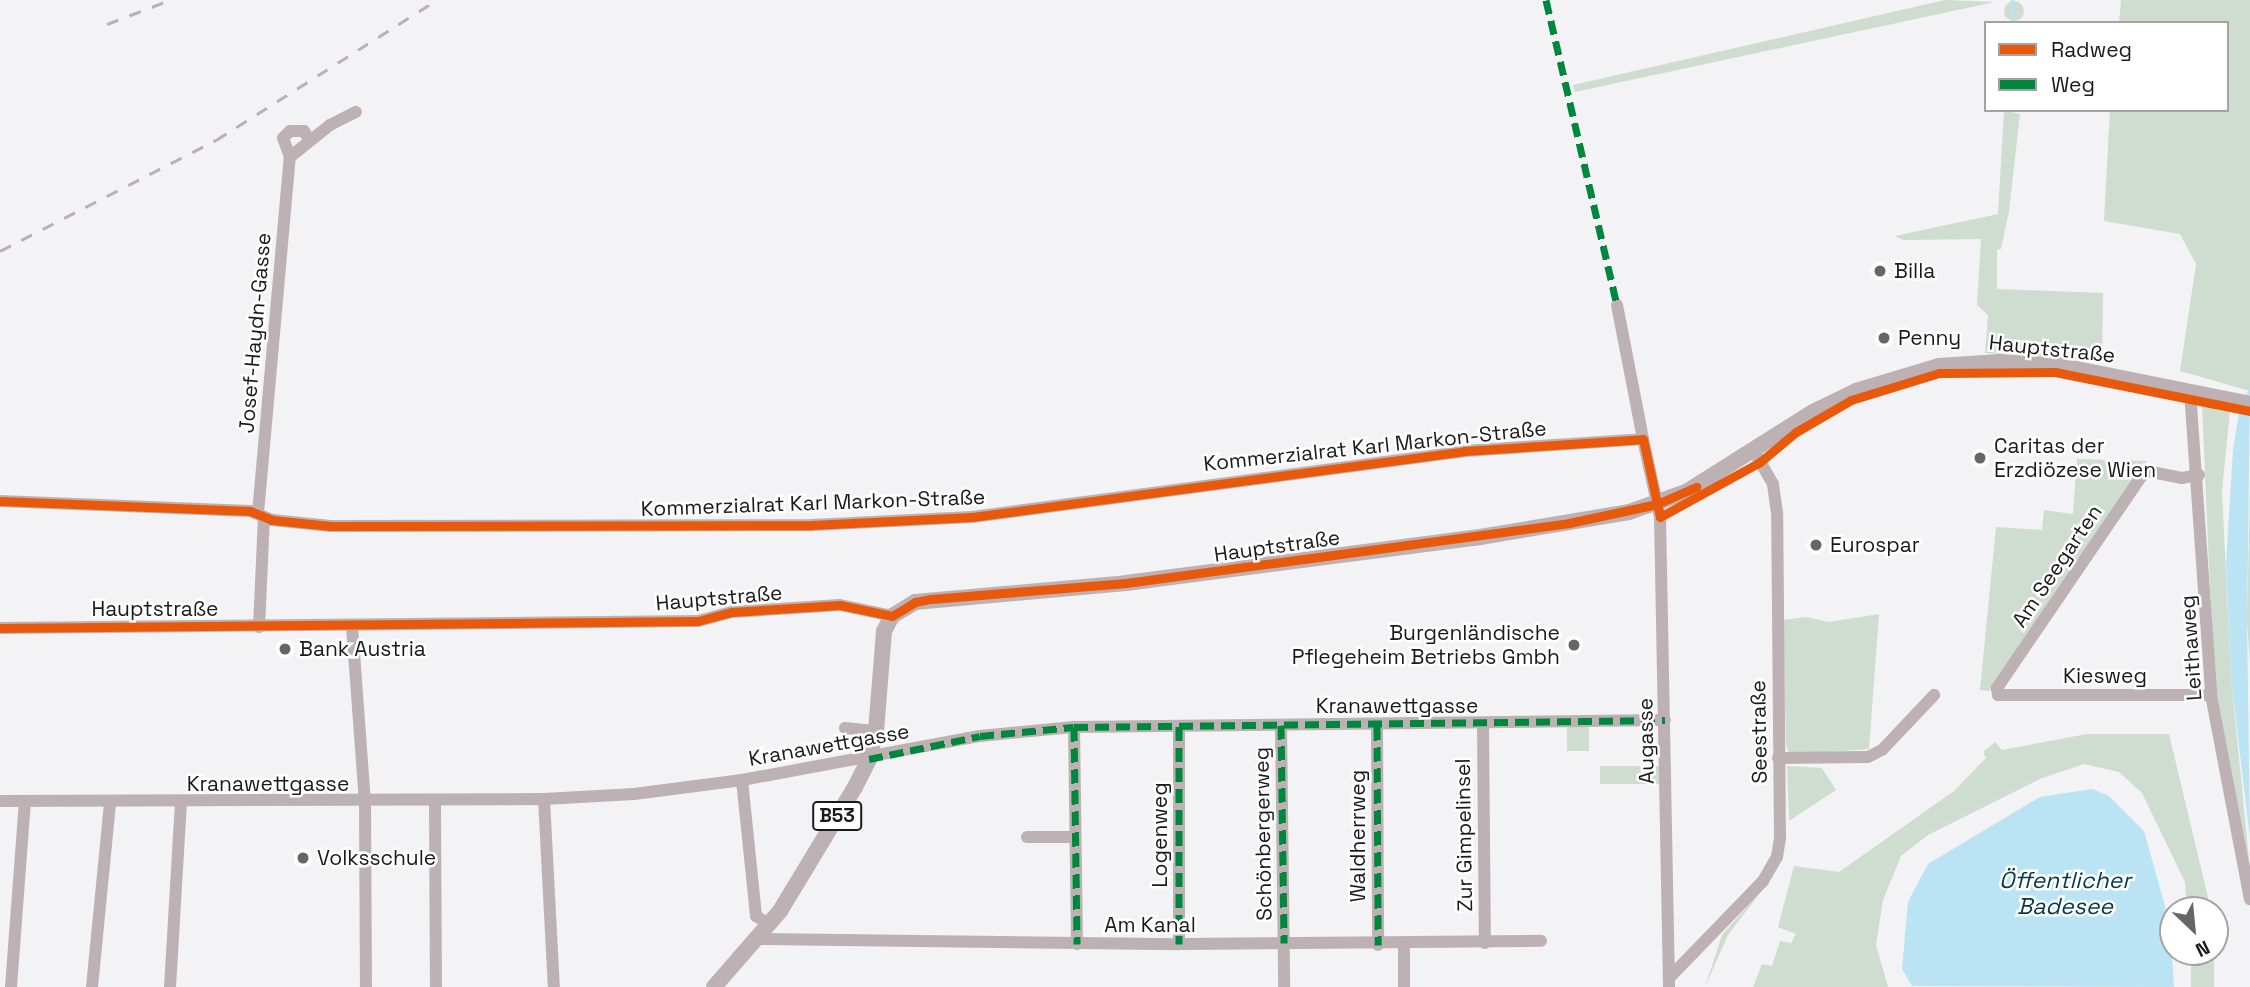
<!DOCTYPE html>
<meta charset="utf-8">
<style>
body{margin:0}
#map{position:relative;width:2250px;height:987px;overflow:hidden;background:#f3f2f4;font-family:"Space Grotesk",sans-serif}
div>[style]{position:absolute}
[style*='--x']{left:calc(var(--x)*1px);top:calc(var(--y)*1px);width:calc(var(--w)*1px);rotate:calc(var(--a)*1deg)}
.green>*{inset:0;background:#ceddcf;transform-origin:0 0}
.round{border-radius:50%}
.water>*{inset:0;background:#bae3f3}
.stream>*{height:2.5px;margin:-1.25px;padding:0 1.25px;transform-origin:1.25px;border-radius:1.25px;background:#bae3f3}
.minor>*{height:12px;margin:-6px;padding:0 6px;transform-origin:6px;border-radius:6px;background:#bdb1b3}
.major>*{height:16px;margin:-8px;padding:0 8px;transform-origin:8px;border-radius:8px;background:#bdb1b4}
.rail>*{height:2.5px;margin-top:-1.25px;transform-origin:0;background:repeating-linear-gradient(90deg,#b9b2b4 0 12px,transparent 0 24px)}
.quiet>*{height:7px;margin-top:-3.5px;transform-origin:0;background:repeating-linear-gradient(90deg,#00873e 0 14px,transparent 0 21px)}
.cycleway>*{height:9px;margin:-4.5px;padding:0 4.5px;transform-origin:4.5px;border-radius:4.5px;background:#e8590c}
.dots>*{width:19px;height:19px;translate:-50% -50%;box-sizing:border-box;border:4px solid #fff;border-radius:50%}
span{translate:-50% -50%;white-space:nowrap;text-align:center;line-height:1.15;-webkit-text-stroke:5px #fff;paint-order:stroke}
.shield-label span{padding:2px 5px;background:#fff;border:2px solid;border-radius:5px;-webkit-text-stroke-width:0}
.shield-label{font-size:19px;color:#1a191b;font-weight:700}
.poi-label{font-size:21px;color:#1a191b}
.left{translate:0 -50%;text-align:left}
.right{translate:-100% -50%;text-align:right}
.street-label{font-size:21px;color:#1a191b}
.water-label{font-size:23px;color:#043b4a;font-style:italic}
.legend{position:absolute;left:1984px;top:21px;width:245px;height:91px;box-sizing:border-box;background:#fff;border:2px solid #a3a3a4;margin:0;padding:9px 12px;list-style:none;font-size:21px;color:#1a191b}
.legend li{display:flex;align-items:center;gap:14px;height:35px}
.legend b{width:35px;border:2px solid #a3a3a4}
.north{position:absolute;left:2159px;top:896px;width:70px;height:70px;box-sizing:border-box;background:#fff;border:2px solid #a3a3a4;border-radius:50%;rotate:154deg;font-size:19px;font-weight:700;line-height:28px;text-align:center;color:#1a191b}
.north::after{content:'';display:block;margin:auto;width:24px;height:32px;background:#666567;clip-path:polygon(50% 0,100% 100%,50% 72%,0 100%)}
</style>
<div id="map">
<div class="green">
<i style="clip-path:polygon(1945px 0,1995px 2px,1575px 92px,1573px 85px)"></i>
<i style="clip-path:polygon(2121px 0,2250px 0,2250px 391px,2180px 371px,2196px 264px,2180px 234px,2104px 221px,2110px 110px,2227px 110px,2227px 23px,2119px 23px)"></i>
<i class="round" style="left:2004px;top:1px;width:20px;height:20px"></i>
<i style="clip-path:polygon(2004px 110px,2020px 114px,2009px 211px,2001px 249px,1997px 250px,1997px 289px,2103px 293px,2102px 360px,1985px 353px,1988px 315px,1977px 305px,1981px 239px,1903px 240px,1895px 236px,1998px 214px)"></i>
<i style="clip-path:polygon(2202px 404px,2230px 411px,2222px 491px,2231px 677px,2250px 869px,2214px 680px)"></i>
<i style="clip-path:polygon(2077px 459px,2147px 461px,1989px 691px,1980px 690px,1996px 527px,2042px 530px,2044px 510px,2073px 514px)"></i>
<i style="clip-path:polygon(2250px 490px,2250px 663px,2247px 622px)"></i>
<i style="clip-path:polygon(1879px 614px,1869px 749px,1790px 755px,1786px 745px,1783px 620px,1806px 617px,1829px 622px)"></i>
<i style="left:1589px;top:727px;width:24px;height:22px;rotate:90deg"></i>
<i style="clip-path:polygon(2087px 734px,2169px 734px,2211px 910px,2187px 910px,2185px 882px,2142px 793px,2119px 772px,2084px 764px,2042px 778px,1928px 835px,1901px 856px,1883px 900px,1876px 945px,1888px 987px,1753px 987px,1762px 964px,1772px 966px,1780px 941px,1791px 943px,1796px 934px,1778px 927px,1794px 866px,1839px 872px,1954px 791px,1986px 758px,1983px 752px,1995px 742px,2002px 750px)"></i>
<i style="left:1660px;top:766px;width:18px;height:60px;rotate:90deg"></i>
<i style="clip-path:polygon(1787px 766px,1822px 768px,1836px 790px,1789px 821px)"></i>
<i style="clip-path:polygon(1766px 885px,1728px 935px,1705px 987px,1722px 935px)"></i>
<i style="left:2191px;top:952px;width:23px;height:35px"></i>
</div>
<div class="water">
<i style="clip-path:polygon(2250px 386px,2247px 622px,2250px 839px,2231px 677px,2226px 563px,2233px 450px,2239px 413px)"></i>
<i style="clip-path:polygon(2092px 789px,2109px 796px,2144px 831px,2170px 924px,2174px 987px,1912px 986px,1902px 969px,1908px 902px,1928px 864px,2040px 797px)"></i>
</div>
<div class="stream">
<i style="--x:2012;--y:23;--w:23;--a:-90"></i>
</div>
<div class="minor">
<i style="--x:290;--y:157;--w:20;--a:-110"></i>
<i style="--x:283;--y:138;--w:10;--a:-45"></i>
<i style="--x:290;--y:131;--w:14;--a:0"></i>
<i style="--x:304;--y:131;--w:10;--a:61"></i>
<i style="--x:1617;--y:305;--w:136;--a:79"></i>
<i style="--x:2190;--y:391;--w:305;--a:86"></i>
<i style="--x:2211;--y:695;--w:208;--a:79.2"></i>
<i style="--x:2199;--y:475;--w:17;--a:170"></i>
<i style="--x:2182;--y:478;--w:38;--a:-169"></i>
<i style="--x:2145;--y:471;--w:263;--a:124.3"></i>
<i style="--x:1997;--y:688;--w:7;--a:82"></i>
<i style="--x:1998;--y:695;--w:213;--a:0"></i>
<i style="--x:0;--y:501;--w:250;--a:2.3"></i>
<i style="--x:250;--y:511;--w:24;--a:22"></i>
<i style="--x:272;--y:520;--w:59;--a:5.8"></i>
<i style="--x:331;--y:526;--w:481;--a:-0.1"></i>
<i style="--x:812;--y:525;--w:160;--a:-2.9"></i>
<i style="--x:972;--y:517;--w:496;--a:-7.6"></i>
<i style="--x:1464;--y:451;--w:179;--a:-3.8"></i>
<i style="--x:1643;--y:439;--w:80;--a:77.7"></i>
<i style="--x:1660;--y:517;--w:470;--a:88.9"></i>
<i style="--x:258;--y:513;--w:357;--a:-84.9"></i>
<i style="--x:290;--y:157;--w:51;--a:-38.7"></i>
<i style="--x:330;--y:125;--w:29;--a:-27"></i>
<i style="--x:352;--y:626;--w:177;--a:85.8"></i>
<i style="--x:365;--y:803;--w:184;--a:89.7"></i>
<i style="--x:259;--y:627;--w:110;--a:-87.4"></i>
<i style="--x:0;--y:628;--w:698;--a:-0.57"></i>
<i style="--x:698;--y:621;--w:35;--a:-15"></i>
<i style="--x:732;--y:612;--w:108;--a:-3.7"></i>
<i style="--x:840;--y:605;--w:53;--a:11.9"></i>
<i style="--x:1281;--y:725;--w:262;--a:89.3"></i>
<i style="--x:1483;--y:725;--w:218;--a:89.5"></i>
<i style="--x:1179;--y:726;--w:218;--a:90"></i>
<i style="--x:1377;--y:726;--w:219;--a:89.7"></i>
<i style="--x:1074;--y:727;--w:217;--a:89.2"></i>
<i style="--x:845;--y:728;--w:31;--a:6"></i>
<i style="--x:1778;--y:758;--w:90;--a:-0.6"></i>
<i style="--x:1868;--y:757;--w:16;--a:-27"></i>
<i style="--x:1882;--y:750;--w:76;--a:-46.6"></i>
<i style="--x:742;--y:780;--w:137;--a:84.1"></i>
<i style="--x:756;--y:916;--w:17;--a:33"></i>
<i style="--x:544;--y:799;--w:188;--a:87"></i>
<i style="--x:0;--y:801;--w:544;--a:-0.21"></i>
<i style="--x:544;--y:799;--w:90;--a:-3.2"></i>
<i style="--x:634;--y:794;--w:109;--a:-7.4"></i>
<i style="--x:742;--y:780;--w:242;--a:-10.5"></i>
<i style="--x:980;--y:736;--w:94;--a:-5.5"></i>
<i style="--x:1074;--y:727;--w:591;--a:-0.68"></i>
<i style="--x:435;--y:803;--w:184;--a:89.7"></i>
<i style="--x:1027;--y:837;--w:48;--a:0"></i>
<i style="--x:759;--y:939;--w:420;--a:0.7"></i>
<i style="--x:1179;--y:944;--w:362;--a:-0.5"></i>
<i style="--x:1404;--y:945;--w:42;--a:90"></i>
<i style="--x:1670;--y:977;--w:134;--a:-45.9"></i>
<i style="--x:1763;--y:881;--w:28;--a:-60"></i>
<i style="--x:1777;--y:857;--w:18;--a:-81"></i>
<i style="--x:1780;--y:839;--w:326;--a:-90.5"></i>
<i style="--x:1777;--y:513;--w:29;--a:-98"></i>
<i style="--x:1773;--y:484;--w:39;--a:-120"></i>
<i style="--x:11;--y:987;--w:186;--a:-85.7"></i>
<i style="--x:92;--y:987;--w:185;--a:-84.4"></i>
<i style="--x:170;--y:987;--w:184;--a:-86.6"></i>
</div>
<div class="major">
<i style="--x:714;--y:987;--w:101;--a:-49"></i>
<i style="--x:780;--y:911;--w:145;--a:-58.8"></i>
<i style="--x:855;--y:787;--w:31;--a:-63"></i>
<i style="--x:869;--y:759;--w:29;--a:-76"></i>
<i style="--x:876;--y:731;--w:100;--a:-85.4"></i>
<i style="--x:884;--y:631;--w:17;--a:-62"></i>
<i style="--x:892;--y:616;--w:27;--a:-31"></i>
<i style="--x:915;--y:602;--w:212;--a:-5.1"></i>
<i style="--x:1126;--y:583;--w:351;--a:-7.4"></i>
<i style="--x:1474;--y:538;--w:157;--a:-9.5"></i>
<i style="--x:1629;--y:512;--w:60;--a:-19.3"></i>
<i style="--x:1686;--y:492;--w:150;--a:-32.2"></i>
<i style="--x:1813;--y:412;--w:48;--a:-26"></i>
<i style="--x:1856;--y:391;--w:87;--a:-16.8"></i>
<i style="--x:1939;--y:366;--w:61;--a:-3.8"></i>
<i style="--x:2000;--y:362;--w:62;--a:3.7"></i>
<i style="--x:2062;--y:366;--w:192;--a:11.4"></i>
</div>
<div class="rail">
<i style="--x:107;--y:24;--w:67;--a:-20.9"></i>
<i style="--x:0;--y:251;--w:243;--a:-27.2"></i>
<i style="--x:216;--y:140;--w:262;--a:-32.4"></i>
</div>
<div class="quiet">
<i style="--x:1546;--y:0;--w:313;--a:76.9"></i>
<i style="--x:1281;--y:725;--w:218;--a:89.2"></i>
<i style="--x:1179;--y:726;--w:218;--a:90"></i>
<i style="--x:1377;--y:726;--w:219;--a:89.7"></i>
<i style="--x:1074;--y:727;--w:217;--a:89.2"></i>
<i style="--x:869;--y:759;--w:113;--a:-11.7"></i>
<i style="--x:980;--y:736;--w:94;--a:-5.5"></i>
<i style="--x:1074;--y:727;--w:591;--a:-0.68"></i>
</div>
<div class="cycleway">
<i style="--x:0;--y:501;--w:250;--a:2.3"></i>
<i style="--x:250;--y:511;--w:24;--a:22"></i>
<i style="--x:272;--y:520;--w:59;--a:5.8"></i>
<i style="--x:331;--y:526;--w:481;--a:-0.1"></i>
<i style="--x:812;--y:525;--w:160;--a:-2.9"></i>
<i style="--x:972;--y:517;--w:496;--a:-7.6"></i>
<i style="--x:1464;--y:451;--w:179;--a:-3.8"></i>
<i style="--x:1643;--y:439;--w:80;--a:77.7"></i>
<i style="--x:1660;--y:517;--w:114;--a:-28.8"></i>
<i style="--x:1760;--y:462;--w:47;--a:-39.8"></i>
<i style="--x:1796;--y:432;--w:64;--a:-30.2"></i>
<i style="--x:1851;--y:400;--w:92;--a:-17.1"></i>
<i style="--x:1939;--y:373;--w:116;--a:-0.5"></i>
<i style="--x:2055;--y:372;--w:199;--a:11.3"></i>
<i style="--x:0;--y:628;--w:698;--a:-0.57"></i>
<i style="--x:698;--y:621;--w:35;--a:-15"></i>
<i style="--x:732;--y:612;--w:108;--a:-3.7"></i>
<i style="--x:840;--y:605;--w:53;--a:11.9"></i>
<i style="--x:892;--y:616;--w:27;--a:-31"></i>
<i style="--x:915;--y:602;--w:16;--a:-11"></i>
<i style="--x:931;--y:599;--w:196;--a:-4.7"></i>
<i style="--x:1126;--y:583;--w:447;--a:-7.7"></i>
<i style="--x:1569;--y:523;--w:90;--a:-12.2"></i>
<i style="--x:1657;--y:504;--w:43;--a:-23.6"></i>
</div>
<div class="dots">
<i style="left:1880px;top:271px;background:#666567"></i>
<i style="left:1884px;top:338px;background:#666567"></i>
<i style="left:1980px;top:458px;background:#666567"></i>
<i style="left:1816px;top:545px;background:#666567"></i>
<i style="left:1574px;top:645px;background:#666567"></i>
<i style="left:285px;top:649px;background:#666567"></i>
<i style="left:303px;top:858px;background:#666567"></i>
</div>
<div class="shield-label">
<span style="left:837px;top:816px">B53</span>
</div>
<div class="poi-label">
<span class="left" style="left:1894px;top:271px">Billa</span>
<span class="left" style="left:1898px;top:338px">Penny</span>
<span class="left" style="left:1994px;top:458px">Caritas der<br>Erzdiözese Wien</span>
<span class="left" style="left:1830px;top:545px">Eurospar</span>
<span class="right" style="left:1560px;top:645px">Burgenländische<br>Pflegeheim Betriebs Gmbh</span>
<span class="left" style="left:299px;top:649px">Bank Austria</span>
<span class="left" style="left:317px;top:858px">Volksschule</span>
</div>
<div class="street-label">
<span style="left:255px;top:333px;rotate:-85deg">Josef-Haydn-Gasse</span>
<span style="left:2052px;top:349px;rotate:6deg">Hauptstraße</span>
<span style="left:1375px;top:446px;rotate:-6deg">Kommerzialrat Karl Markon-Straße</span>
<span style="left:813px;top:503px;rotate:-2deg">Kommerzialrat Karl Markon-Straße</span>
<span style="left:1277px;top:546px;rotate:-8deg">Hauptstraße</span>
<span style="left:2057px;top:566px;rotate:-56deg">Am Seegarten</span>
<span style="left:719px;top:598px;rotate:-5deg">Hauptstraße</span>
<span style="left:155px;top:609px">Hauptstraße</span>
<span style="left:2191px;top:648px;rotate:-94deg">Leithaweg</span>
<span style="left:2105px;top:676px">Kiesweg</span>
<span style="left:1397px;top:706px">Kranawettgasse</span>
<span style="left:1759px;top:732px;rotate:-91deg">Seestraße</span>
<span style="left:1646px;top:741px;rotate:-91deg">Augasse</span>
<span style="left:829px;top:745px;rotate:-10deg">Kranawettgasse</span>
<span style="left:268px;top:784px">Kranawettgasse</span>
<span style="left:1263px;top:834px;rotate:-91deg">Schönbergerweg</span>
<span style="left:1160px;top:835px;rotate:-90deg">Logenweg</span>
<span style="left:1464px;top:835px;rotate:-91deg">Zur Gimpelinsel</span>
<span style="left:1358px;top:836px;rotate:-90deg">Waldherrweg</span>
<span style="left:1150px;top:925px">Am Kanal</span>
</div>
<div class="water-label">
<span style="left:2065px;top:893px">Öffentlicher<br>Badesee</span>
</div>
<ul class="legend">
<li><b style="height:9px;background:#e8590c"></b>Radweg</li>
<li><b style="height:9px;background:#00873e"></b>Weg</li>
</ul>
<div class="north">N</div>
</div>
